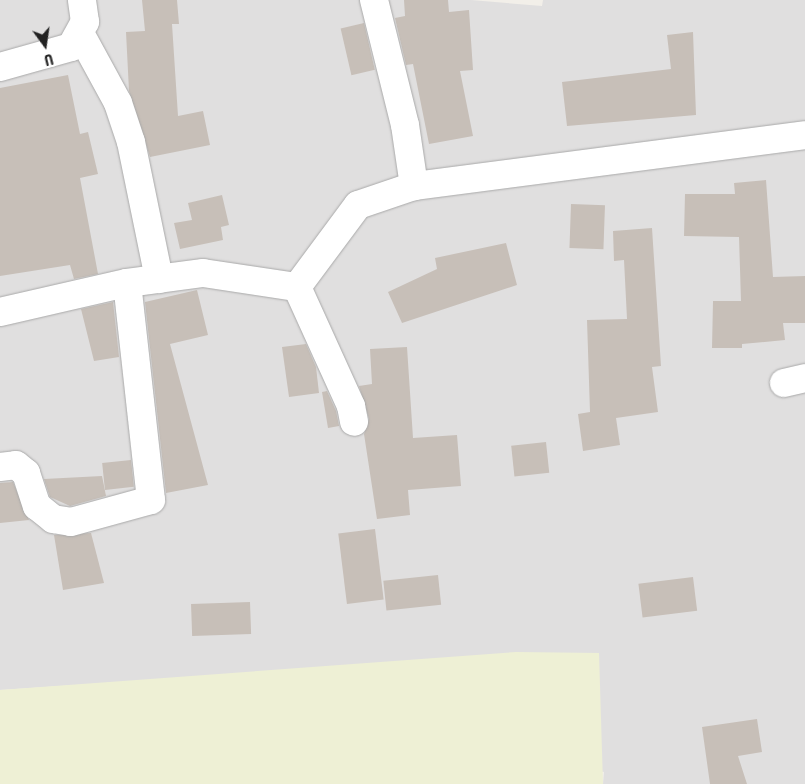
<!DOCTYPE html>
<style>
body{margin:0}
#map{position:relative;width:805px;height:784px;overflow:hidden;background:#f2efe9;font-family:"Asap Condensed",sans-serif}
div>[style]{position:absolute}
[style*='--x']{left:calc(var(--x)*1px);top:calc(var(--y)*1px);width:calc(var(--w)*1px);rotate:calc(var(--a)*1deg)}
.residential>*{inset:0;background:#e0dfdf}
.farmland>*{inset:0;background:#eef0d5}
.building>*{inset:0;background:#c7bfb8;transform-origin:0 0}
.roads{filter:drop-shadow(0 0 1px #a9a9a9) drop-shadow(0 0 1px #a9a9a9)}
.minor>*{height:28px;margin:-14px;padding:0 14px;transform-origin:14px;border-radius:14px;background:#fff}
span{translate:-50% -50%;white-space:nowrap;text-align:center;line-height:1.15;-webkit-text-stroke:5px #fff;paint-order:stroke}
.north{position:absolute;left:20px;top:20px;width:50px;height:50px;-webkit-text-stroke:4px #fff;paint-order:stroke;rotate:166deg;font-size:14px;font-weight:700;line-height:20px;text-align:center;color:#222}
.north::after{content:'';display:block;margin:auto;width:18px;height:22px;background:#222;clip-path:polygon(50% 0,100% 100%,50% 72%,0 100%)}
</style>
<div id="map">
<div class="residential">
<i style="clip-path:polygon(0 0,471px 0,542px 6px,543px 0,805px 0,805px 784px,603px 784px,604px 772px,197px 677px,0 690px)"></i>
</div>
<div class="farmland">
<i style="clip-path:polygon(516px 652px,599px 653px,603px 784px,0 784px,0 690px)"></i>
</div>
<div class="building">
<i style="clip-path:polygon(142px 0,177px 0,179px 24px,172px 24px,178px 116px,203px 111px,210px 145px,150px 157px,129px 91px,126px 32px,145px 31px)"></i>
<i style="clip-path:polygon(404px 0,448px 0,449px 12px,469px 10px,473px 70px,460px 71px,473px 136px,429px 144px,413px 64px,406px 65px,395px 18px,405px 16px)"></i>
<i style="left:364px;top:23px;width:48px;height:24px;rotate:77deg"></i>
<i style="clip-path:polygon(693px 32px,696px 115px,567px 126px,562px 82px,671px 69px,667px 35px)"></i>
<i style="clip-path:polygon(68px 75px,80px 134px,88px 132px,98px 174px,80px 178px,98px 274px,74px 279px,70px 265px,0 276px,0 88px)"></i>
<i style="clip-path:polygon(766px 180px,773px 277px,805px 276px,805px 323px,783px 323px,785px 340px,742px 344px,742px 348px,712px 348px,713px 301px,741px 301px,739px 237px,684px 236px,685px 194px,735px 194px,734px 183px)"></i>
<i style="clip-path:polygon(222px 195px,229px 225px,221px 227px,223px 240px,180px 249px,174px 223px,192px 220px,188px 203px)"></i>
<i style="left:571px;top:204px;width:34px;height:44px;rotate:2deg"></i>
<i style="clip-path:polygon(652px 228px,661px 366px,652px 367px,658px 412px,616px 418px,620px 445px,583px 451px,578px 414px,590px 412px,587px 320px,627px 319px,624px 260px,614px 261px,613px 231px)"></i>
<i style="clip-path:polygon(506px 243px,517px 285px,402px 323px,388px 292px,437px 269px,435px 258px)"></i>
<i style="clip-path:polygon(197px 290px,208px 335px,170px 344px,208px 485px,166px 493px,145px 302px)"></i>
<i style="clip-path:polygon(113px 302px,119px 357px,94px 361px,81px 309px)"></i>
<i style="clip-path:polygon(306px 344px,316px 367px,319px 393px,289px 397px,282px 347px)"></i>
<i style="clip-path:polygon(407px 347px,413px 438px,457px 435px,461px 486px,408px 490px,410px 515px,377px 519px,364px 434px,369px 419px,359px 386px,372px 384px,370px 349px)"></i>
<i style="clip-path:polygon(327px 391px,336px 411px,339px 426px,328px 428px,322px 392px)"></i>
<i style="left:546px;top:442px;width:31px;height:35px;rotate:84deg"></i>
<i style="left:131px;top:460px;width:27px;height:29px;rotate:84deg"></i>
<i style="clip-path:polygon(102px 476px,106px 496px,70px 506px,50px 497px,44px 479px)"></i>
<i style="clip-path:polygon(13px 482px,29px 520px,0 523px,0 483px)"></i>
<i style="left:375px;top:529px;width:71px;height:37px;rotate:83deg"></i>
<i style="clip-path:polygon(91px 533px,104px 583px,63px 590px,54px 535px)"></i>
<i style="left:438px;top:575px;width:30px;height:55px;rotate:84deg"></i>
<i style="left:693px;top:577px;width:34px;height:55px;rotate:83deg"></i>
<i style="left:250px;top:602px;width:32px;height:59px;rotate:88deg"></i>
<i style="clip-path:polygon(757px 719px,762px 752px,738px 756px,747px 784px,710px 784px,702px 727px)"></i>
</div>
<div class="roads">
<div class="minor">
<i style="--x:374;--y:0;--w:129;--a:76.1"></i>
<i style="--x:405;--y:125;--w:62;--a:81.6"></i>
<i style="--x:414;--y:186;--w:394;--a:-7.4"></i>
<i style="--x:81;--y:35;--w:77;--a:61.4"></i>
<i style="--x:118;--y:103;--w:41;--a:71.6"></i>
<i style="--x:131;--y:142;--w:140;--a:78.4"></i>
<i style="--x:0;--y:67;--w:74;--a:-15.7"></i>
<i style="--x:71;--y:47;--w:29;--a:-61"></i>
<i style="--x:85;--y:22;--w:22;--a:-98"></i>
<i style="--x:297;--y:287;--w:131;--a:65.6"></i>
<i style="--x:351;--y:406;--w:16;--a:79"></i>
<i style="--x:0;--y:312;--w:130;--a:-12.9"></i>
<i style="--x:127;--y:283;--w:77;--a:-7.5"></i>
<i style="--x:203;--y:273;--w:95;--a:8.5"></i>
<i style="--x:297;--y:287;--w:102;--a:-53.4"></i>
<i style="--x:358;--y:205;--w:59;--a:-18.7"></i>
<i style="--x:784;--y:383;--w:22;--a:-13"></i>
<i style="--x:0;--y:467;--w:16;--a:-7"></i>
<i style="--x:16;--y:465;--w:13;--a:39"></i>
<i style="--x:26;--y:473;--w:35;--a:72"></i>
<i style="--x:37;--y:506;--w:21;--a:39"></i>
<i style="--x:53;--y:519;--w:18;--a:9"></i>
<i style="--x:71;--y:522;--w:83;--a:-15.4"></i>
<i style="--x:151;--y:500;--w:218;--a:-96.3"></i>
</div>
</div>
<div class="north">U</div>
</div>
